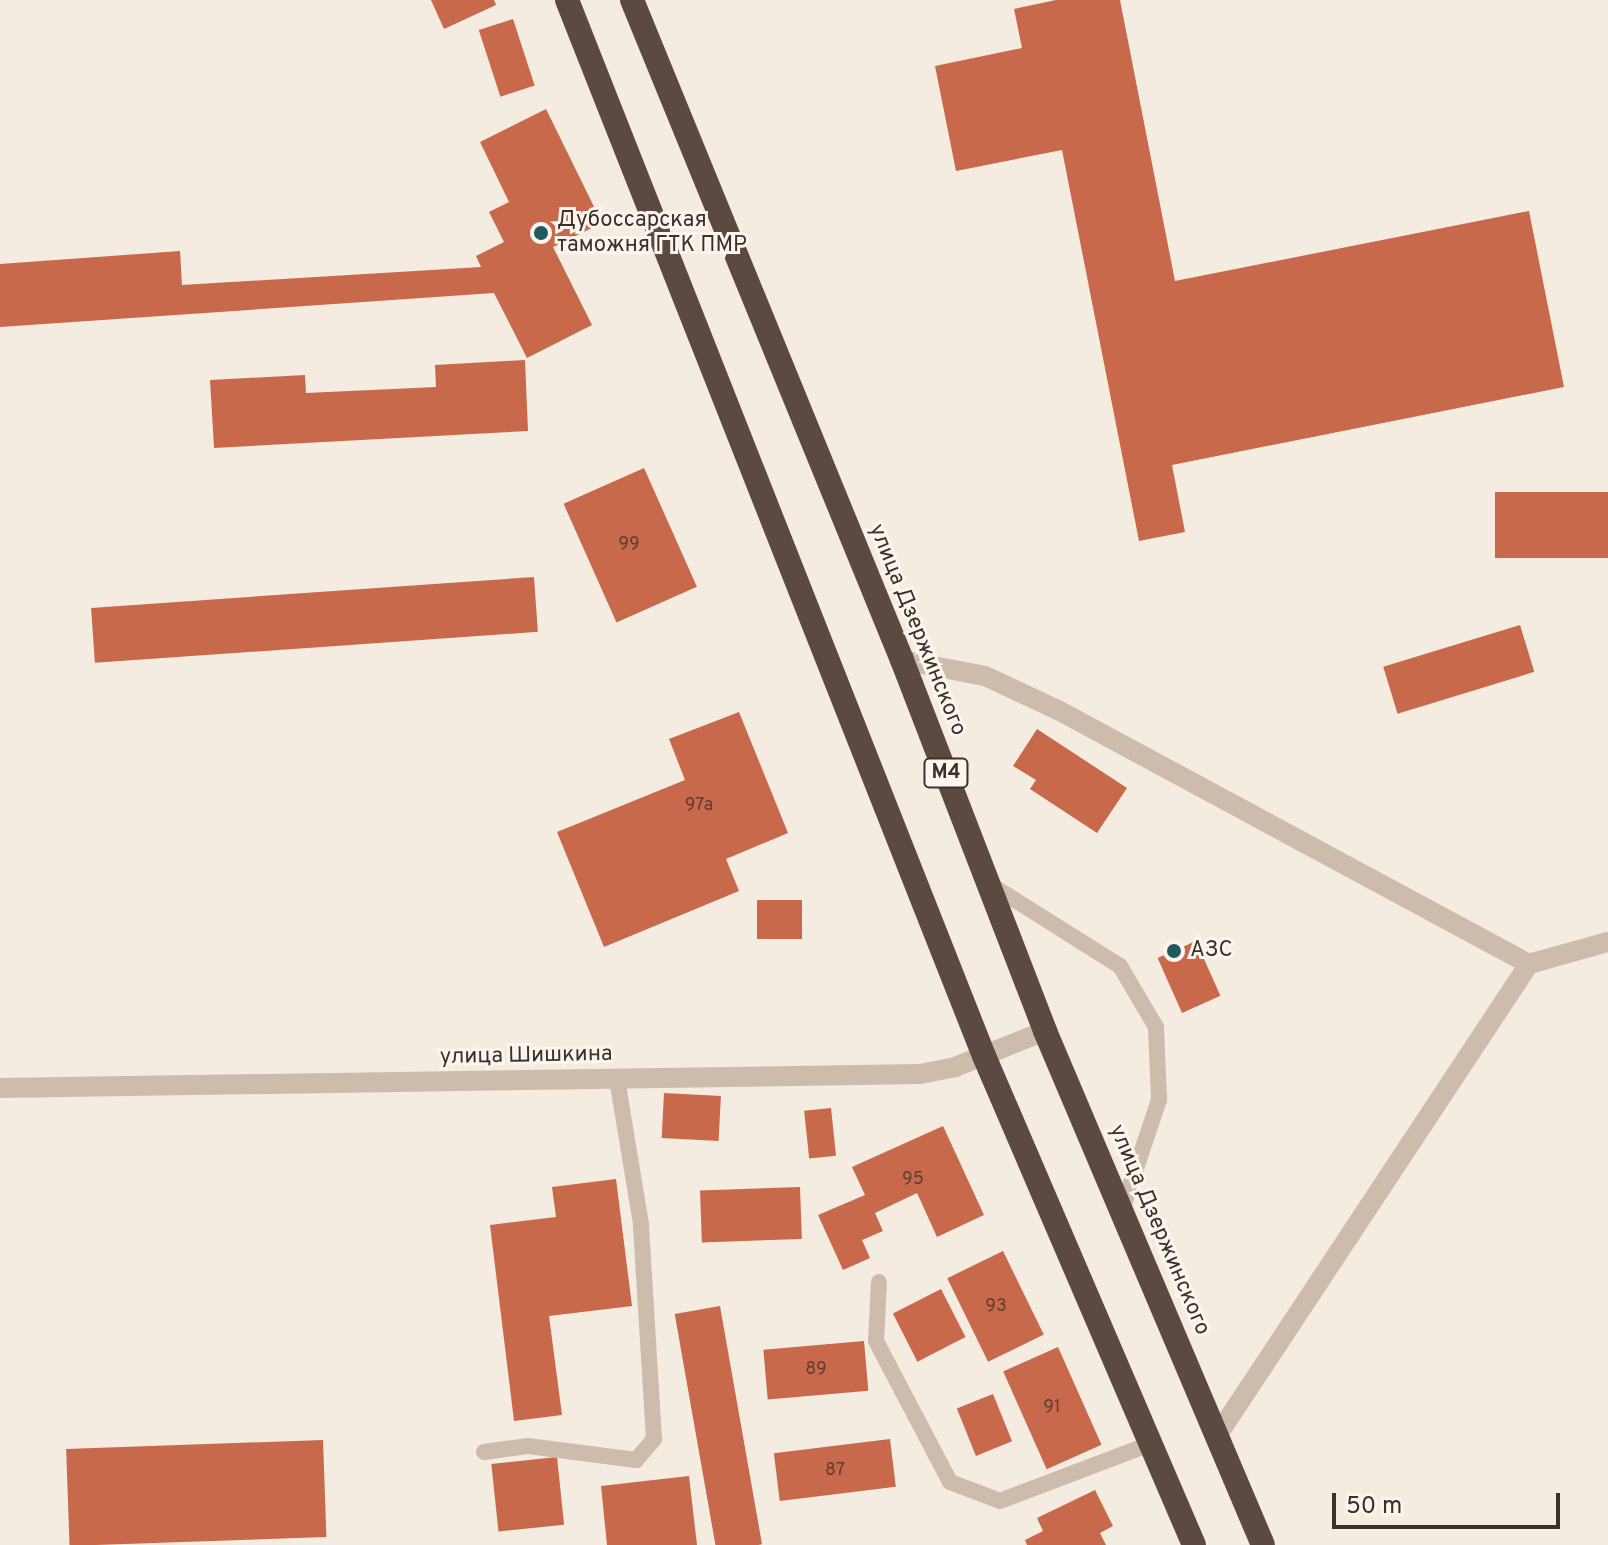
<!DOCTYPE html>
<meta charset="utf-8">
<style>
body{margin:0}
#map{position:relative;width:1608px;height:1545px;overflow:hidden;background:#f4ebe1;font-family:Overpass,sans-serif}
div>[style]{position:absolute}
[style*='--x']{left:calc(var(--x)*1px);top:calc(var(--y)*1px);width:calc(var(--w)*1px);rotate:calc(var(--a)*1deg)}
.building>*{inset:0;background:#c8694b;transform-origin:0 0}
.lane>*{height:16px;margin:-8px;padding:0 8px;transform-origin:8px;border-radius:8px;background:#cdbbac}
.street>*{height:20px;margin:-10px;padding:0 10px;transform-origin:10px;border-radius:10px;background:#cdbbac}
.highway>*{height:24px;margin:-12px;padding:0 12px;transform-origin:12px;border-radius:12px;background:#5c4a42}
.dots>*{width:22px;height:22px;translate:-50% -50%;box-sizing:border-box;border:4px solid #fbf5ee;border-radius:50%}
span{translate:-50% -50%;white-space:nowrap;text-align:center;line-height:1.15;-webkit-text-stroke:6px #fbf5ee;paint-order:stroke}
.number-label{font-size:18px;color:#5e3e33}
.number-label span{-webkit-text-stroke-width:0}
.shield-label span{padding:2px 6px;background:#fbf5ee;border:2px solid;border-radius:6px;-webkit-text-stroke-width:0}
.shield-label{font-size:20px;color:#3b302b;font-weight:700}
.poi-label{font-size:22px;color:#3b302b}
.left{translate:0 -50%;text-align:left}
.street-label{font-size:22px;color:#3b302b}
.scale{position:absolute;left:1332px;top:1493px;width:228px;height:36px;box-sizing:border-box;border:4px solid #3b302b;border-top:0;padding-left:10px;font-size:24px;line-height:28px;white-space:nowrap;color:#3b302b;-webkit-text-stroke:6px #fbf5ee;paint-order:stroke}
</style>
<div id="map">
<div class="building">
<i style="clip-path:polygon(431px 0,494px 0,496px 5px,444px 29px)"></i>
<i style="clip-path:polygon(1056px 0,1120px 0,1175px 281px,1529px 211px,1564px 387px,1172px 465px,1185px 532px,1139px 541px,1062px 150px,956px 171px,935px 66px,1022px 48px,1014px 9px)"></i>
<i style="left:513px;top:19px;width:70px;height:36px;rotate:72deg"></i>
<i style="clip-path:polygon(546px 109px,602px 223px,553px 247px,592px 325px,527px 358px,494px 293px,0 327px,0 264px,180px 251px,182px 285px,481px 267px,476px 256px,504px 242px,489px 212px,509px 202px,480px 142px)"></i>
<i style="clip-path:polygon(525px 360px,528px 431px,214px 448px,210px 380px,305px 375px,306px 393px,436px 387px,435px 365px)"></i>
<i style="left:644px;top:468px;width:130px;height:88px;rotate:66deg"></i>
<i style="left:1608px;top:492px;width:66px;height:113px;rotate:90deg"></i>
<i style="left:534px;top:577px;width:55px;height:444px;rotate:86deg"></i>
<i style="left:1520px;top:625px;width:49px;height:143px;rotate:73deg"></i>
<i style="clip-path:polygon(739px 712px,788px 833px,726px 859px,739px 891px,604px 947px,557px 832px,685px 780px,669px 739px)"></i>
<i style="clip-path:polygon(1037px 729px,1127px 788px,1097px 833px,1030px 789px,1036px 780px,1013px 766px)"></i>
<i style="left:757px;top:900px;width:45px;height:39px"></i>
<i style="left:1196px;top:941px;width:60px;height:42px;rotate:66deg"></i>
<i style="left:664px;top:1093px;width:57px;height:45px;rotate:3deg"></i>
<i style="left:831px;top:1108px;width:48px;height:27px;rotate:84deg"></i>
<i style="clip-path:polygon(943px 1126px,984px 1215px,937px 1237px,917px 1193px,875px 1213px,883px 1231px,862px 1240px,870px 1258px,843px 1270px,818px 1215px,865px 1195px,852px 1167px)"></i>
<i style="clip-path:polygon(616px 1179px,632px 1306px,549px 1316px,562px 1415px,514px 1421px,490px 1225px,556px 1217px,552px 1187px)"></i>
<i style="left:800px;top:1187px;width:52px;height:100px;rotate:88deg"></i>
<i style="left:1003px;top:1251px;width:93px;height:62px;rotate:64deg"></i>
<i style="left:941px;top:1289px;width:54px;height:54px;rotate:63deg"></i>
<i style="left:720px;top:1306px;width:242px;height:46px;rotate:80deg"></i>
<i style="left:864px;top:1341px;width:50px;height:101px;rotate:85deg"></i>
<i style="left:1058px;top:1347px;width:107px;height:60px;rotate:66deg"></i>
<i style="left:993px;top:1394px;width:51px;height:39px;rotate:68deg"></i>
<i style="left:890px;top:1439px;width:48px;height:117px;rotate:83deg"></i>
<i style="left:323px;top:1440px;width:97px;height:257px;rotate:88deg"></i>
<i style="left:557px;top:1457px;width:68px;height:66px;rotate:84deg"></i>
<i style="clip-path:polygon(689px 1476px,697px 1545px,607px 1545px,601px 1486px)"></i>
<i style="clip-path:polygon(1095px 1490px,1113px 1526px,1100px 1533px,1106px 1545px,1027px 1545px,1025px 1540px,1043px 1531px,1037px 1518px)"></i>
</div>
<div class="lane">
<i style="--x:988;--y:883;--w:156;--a:32.2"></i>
<i style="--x:1120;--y:966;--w:71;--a:59.5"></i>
<i style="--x:1156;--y:1027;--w:73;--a:87.6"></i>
<i style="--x:1159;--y:1100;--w:116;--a:108.6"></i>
<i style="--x:879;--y:1282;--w:59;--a:92.9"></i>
<i style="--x:876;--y:1341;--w:159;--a:62.3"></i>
<i style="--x:950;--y:1482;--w:53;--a:20.8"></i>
<i style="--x:1000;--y:1501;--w:164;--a:-20.8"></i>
<i style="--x:484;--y:1452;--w:44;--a:-7.8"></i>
<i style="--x:528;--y:1446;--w:109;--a:7.4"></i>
<i style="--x:636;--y:1460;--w:28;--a:-49"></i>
<i style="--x:654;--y:1439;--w:215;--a:-93.5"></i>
<i style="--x:641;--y:1224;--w:147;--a:-99.4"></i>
</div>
<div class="street">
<i style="--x:902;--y:660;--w:85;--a:10.9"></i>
<i style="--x:985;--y:676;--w:81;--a:25"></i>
<i style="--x:1058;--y:710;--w:535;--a:28.34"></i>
<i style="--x:1529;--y:964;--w:562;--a:123.46"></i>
<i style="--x:1529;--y:964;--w:82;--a:-15.6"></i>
<i style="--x:0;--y:1088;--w:920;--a:-0.87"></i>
<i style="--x:920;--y:1074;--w:36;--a:-11"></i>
<i style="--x:955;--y:1067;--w:97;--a:-21.8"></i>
</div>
<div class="highway">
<i style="--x:567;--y:0;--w:1135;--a:68.45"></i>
<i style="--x:984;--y:1056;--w:532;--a:66.76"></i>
<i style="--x:632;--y:0;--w:713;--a:67.75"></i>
<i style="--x:902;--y:660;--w:398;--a:68.9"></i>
<i style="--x:1045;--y:1031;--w:558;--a:67.02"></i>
</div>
<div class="dots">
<i style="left:541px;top:233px;background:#1f5a5e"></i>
<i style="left:1174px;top:951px;background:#1f5a5e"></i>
</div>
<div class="number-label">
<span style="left:629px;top:545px">99</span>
<span style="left:699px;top:806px">97а</span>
<span style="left:913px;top:1180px">95</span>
<span style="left:996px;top:1307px">93</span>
<span style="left:816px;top:1370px">89</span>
<span style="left:1052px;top:1408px">91</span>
<span style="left:835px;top:1471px">87</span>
</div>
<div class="shield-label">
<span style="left:946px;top:773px">M4</span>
</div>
<div class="poi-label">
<span class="left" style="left:557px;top:233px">Дубоссарская<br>таможня ГТК ПМР</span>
<span class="left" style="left:1190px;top:951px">АЗС</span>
</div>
<div class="street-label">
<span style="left:917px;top:630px;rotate:68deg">улица Дзержинского</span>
<span style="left:526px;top:1056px;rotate:-1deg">улица Шишкина</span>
<span style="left:1159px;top:1230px;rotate:67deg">улица Дзержинского</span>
</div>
<div class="scale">50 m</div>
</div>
